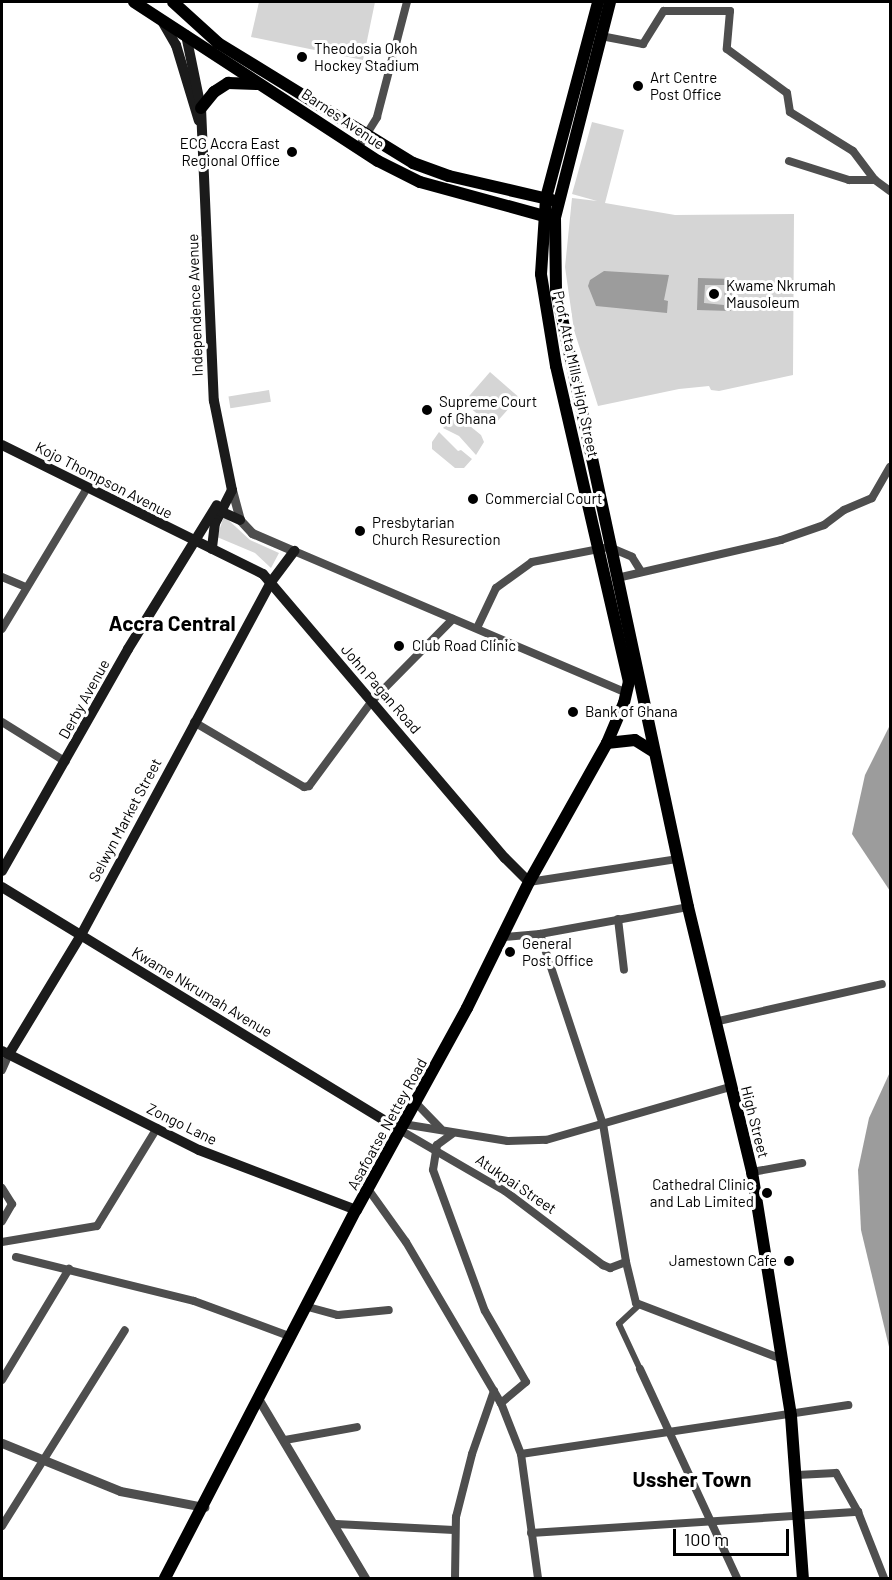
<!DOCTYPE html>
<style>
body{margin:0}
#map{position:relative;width:892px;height:1580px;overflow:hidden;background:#fff;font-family:Barlow,sans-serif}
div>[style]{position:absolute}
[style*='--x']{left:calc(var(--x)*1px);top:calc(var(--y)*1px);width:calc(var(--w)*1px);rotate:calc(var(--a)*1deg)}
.green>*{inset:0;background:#d5d5d5;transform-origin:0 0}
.water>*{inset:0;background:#9c9c9c}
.pedestrian>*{height:6px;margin:-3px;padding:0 3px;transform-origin:3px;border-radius:3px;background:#4e4e4e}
.minor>*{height:8px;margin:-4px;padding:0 4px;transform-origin:4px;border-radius:4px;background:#4e4e4e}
.tertiary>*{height:9px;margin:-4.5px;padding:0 4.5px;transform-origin:4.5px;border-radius:4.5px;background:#4e4e4e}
.secondary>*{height:10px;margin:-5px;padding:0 5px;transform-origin:5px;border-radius:5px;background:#1b1b1b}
.primary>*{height:12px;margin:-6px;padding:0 6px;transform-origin:6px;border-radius:6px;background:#000}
.dots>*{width:16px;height:16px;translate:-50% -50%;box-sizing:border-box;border:3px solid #fff;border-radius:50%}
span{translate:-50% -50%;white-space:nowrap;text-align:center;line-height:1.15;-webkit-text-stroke:6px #fff;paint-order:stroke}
.poi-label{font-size:15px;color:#000}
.left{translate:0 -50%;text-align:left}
.right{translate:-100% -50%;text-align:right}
.street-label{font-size:15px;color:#000}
.district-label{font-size:21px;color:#000;font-weight:700}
.frame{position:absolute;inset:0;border:3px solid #000;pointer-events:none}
.scale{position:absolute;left:673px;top:1529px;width:116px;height:27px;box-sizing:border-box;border:3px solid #000;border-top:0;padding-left:8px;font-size:18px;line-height:21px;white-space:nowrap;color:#000;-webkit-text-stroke:4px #fff;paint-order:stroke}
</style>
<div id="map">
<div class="green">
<i style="clip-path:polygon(259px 2px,375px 2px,363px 60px,251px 37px)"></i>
<i style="clip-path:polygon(592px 122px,624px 130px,605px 203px,675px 215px,794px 214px,793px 375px,719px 391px,711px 390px,709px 386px,679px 389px,598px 406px,574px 330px,565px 267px,572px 198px,597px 201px,572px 194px)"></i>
<i style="left:490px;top:372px;width:38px;height:40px;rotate:41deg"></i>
<i style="left:269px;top:390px;width:12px;height:41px;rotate:81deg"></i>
<i style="clip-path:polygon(453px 418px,460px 418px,481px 435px,484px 442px,476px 455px,459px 436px,443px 428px)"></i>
<i style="clip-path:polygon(439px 432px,458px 451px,461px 450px,472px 459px,464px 468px,455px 468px,432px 449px,432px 442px)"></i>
<i style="clip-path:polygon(224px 516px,250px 540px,279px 553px,271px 568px,255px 553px,217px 537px)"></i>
</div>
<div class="water">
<i style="clip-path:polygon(604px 271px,669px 275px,664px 300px,668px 301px,667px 313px,596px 306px,588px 286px,590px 280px)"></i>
<i style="clip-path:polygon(evenodd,698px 278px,732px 279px,731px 311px,697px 310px,698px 278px,705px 285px,725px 285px,724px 305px,704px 303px,705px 285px)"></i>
<i style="clip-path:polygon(890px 725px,890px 891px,852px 834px,865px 775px)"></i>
<i style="clip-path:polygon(890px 1072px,890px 1351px,861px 1230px,858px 1170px,869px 1118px)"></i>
</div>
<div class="pedestrian">
<i style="--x:638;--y:1306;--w:26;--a:137"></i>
<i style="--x:619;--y:1324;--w:50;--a:65"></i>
</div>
<div class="minor">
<i style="--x:601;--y:36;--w:43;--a:10.8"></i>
<i style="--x:643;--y:44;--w:39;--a:-58"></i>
<i style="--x:664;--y:11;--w:66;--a:0"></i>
<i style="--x:730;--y:11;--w:38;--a:95"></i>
<i style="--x:727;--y:49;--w:74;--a:36.3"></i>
<i style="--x:787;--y:93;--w:19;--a:81"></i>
<i style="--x:790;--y:112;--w:74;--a:31.8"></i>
<i style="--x:853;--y:151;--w:36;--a:53"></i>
<i style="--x:875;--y:180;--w:19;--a:36"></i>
<i style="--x:358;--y:148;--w:36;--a:-58"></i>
<i style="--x:377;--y:117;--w:119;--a:-75.4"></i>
<i style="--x:789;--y:161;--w:63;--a:17.6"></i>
<i style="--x:849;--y:180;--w:26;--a:0"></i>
<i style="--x:294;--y:551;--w:362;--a:23.1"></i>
<i style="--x:2;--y:577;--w:26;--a:23"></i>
<i style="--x:617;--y:578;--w:168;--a:-13"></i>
<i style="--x:781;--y:540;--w:46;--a:-19.2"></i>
<i style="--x:824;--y:525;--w:25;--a:-37"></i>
<i style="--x:844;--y:510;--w:30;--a:-23"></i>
<i style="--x:872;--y:498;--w:36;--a:-60"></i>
<i style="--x:477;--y:628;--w:44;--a:-64.6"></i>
<i style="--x:496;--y:588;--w:44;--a:-35.8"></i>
<i style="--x:532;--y:562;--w:78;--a:-11"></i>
<i style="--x:609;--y:547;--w:25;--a:23"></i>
<i style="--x:632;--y:557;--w:15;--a:58"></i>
<i style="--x:2;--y:629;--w:165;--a:-58.9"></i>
<i style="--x:2;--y:722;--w:75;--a:32"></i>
<i style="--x:194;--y:722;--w:128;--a:30.6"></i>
<i style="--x:304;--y:787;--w:5;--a:-11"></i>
<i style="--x:309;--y:786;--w:106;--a:-53.5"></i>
<i style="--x:372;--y:701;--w:115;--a:-45.4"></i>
<i style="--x:529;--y:882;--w:151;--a:-8.8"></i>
<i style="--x:618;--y:919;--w:51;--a:83.3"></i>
<i style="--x:540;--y:934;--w:200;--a:71.7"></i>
<i style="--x:603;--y:1124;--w:140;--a:80.5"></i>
<i style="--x:626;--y:1262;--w:42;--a:76.3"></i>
<i style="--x:636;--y:1303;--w:156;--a:21"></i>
<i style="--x:504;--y:937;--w:36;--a:-5"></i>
<i style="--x:540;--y:934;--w:150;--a:-10.3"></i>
<i style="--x:714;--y:1022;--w:172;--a:-12.7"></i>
<i style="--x:2;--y:1070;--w:17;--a:-66"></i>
<i style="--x:415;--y:1102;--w:37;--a:46"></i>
<i style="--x:403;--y:1124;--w:106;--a:9.2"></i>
<i style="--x:508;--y:1141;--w:38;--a:-2"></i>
<i style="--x:546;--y:1140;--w:191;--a:-16.1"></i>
<i style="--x:400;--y:1130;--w:121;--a:30.2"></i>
<i style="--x:505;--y:1191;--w:123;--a:37.1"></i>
<i style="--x:603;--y:1265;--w:8;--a:23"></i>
<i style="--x:610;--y:1268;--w:17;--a:-21"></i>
<i style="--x:452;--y:1134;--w:19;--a:144"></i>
<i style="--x:437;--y:1145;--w:25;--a:99"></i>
<i style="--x:433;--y:1170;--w:150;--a:69.8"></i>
<i style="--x:485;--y:1311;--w:82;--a:60"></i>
<i style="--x:526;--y:1382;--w:33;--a:140"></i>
<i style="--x:752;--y:1172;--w:51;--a:-10.2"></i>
<i style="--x:2;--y:1188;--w:19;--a:58"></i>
<i style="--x:12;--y:1204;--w:20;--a:120"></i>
<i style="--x:368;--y:1189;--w:65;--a:54.4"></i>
<i style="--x:406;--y:1242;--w:187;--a:59.5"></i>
<i style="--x:501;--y:1403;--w:55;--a:68.6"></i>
<i style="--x:521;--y:1454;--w:125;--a:82.2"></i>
<i style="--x:2;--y:1242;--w:96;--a:-9.6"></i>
<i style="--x:97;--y:1226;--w:115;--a:-58.5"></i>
<i style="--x:16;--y:1257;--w:183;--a:13.9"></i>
<i style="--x:194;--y:1301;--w:104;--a:20.2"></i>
<i style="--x:308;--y:1307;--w:31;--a:15"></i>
<i style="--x:338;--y:1315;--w:51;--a:-5.6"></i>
<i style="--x:640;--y:1369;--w:230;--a:65.1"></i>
<i style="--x:2;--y:1380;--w:130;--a:-58.9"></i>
<i style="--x:285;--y:1440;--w:73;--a:-10.2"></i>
<i style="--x:521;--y:1454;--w:331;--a:-8.5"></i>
<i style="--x:797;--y:1475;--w:39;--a:-3"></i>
<i style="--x:836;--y:1473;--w:45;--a:60.6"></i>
<i style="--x:858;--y:1512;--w:71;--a:68.5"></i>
<i style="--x:336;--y:1524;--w:118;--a:2.9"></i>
<i style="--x:2;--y:1526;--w:231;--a:-57.9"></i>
<i style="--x:531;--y:1533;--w:328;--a:-3.7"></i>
<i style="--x:455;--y:1578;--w:61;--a:-89.1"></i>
<i style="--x:456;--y:1517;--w:65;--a:-75.7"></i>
<i style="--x:472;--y:1454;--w:67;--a:-70.8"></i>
</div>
<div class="tertiary">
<i style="--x:232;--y:490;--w:31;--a:75"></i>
<i style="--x:240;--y:520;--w:18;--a:47"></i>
<i style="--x:252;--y:533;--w:46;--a:23.2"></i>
<i style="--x:259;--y:1400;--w:207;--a:59.2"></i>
<i style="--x:2;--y:1443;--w:127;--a:22.1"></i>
<i style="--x:120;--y:1491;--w:86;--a:10.8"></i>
</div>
<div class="secondary">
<i style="--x:162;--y:21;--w:28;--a:60"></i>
<i style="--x:176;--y:45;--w:79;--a:73.2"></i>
<i style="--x:186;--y:35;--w:75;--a:78.4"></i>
<i style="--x:201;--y:108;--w:293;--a:87.5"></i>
<i style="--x:214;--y:401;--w:91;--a:78.6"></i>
<i style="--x:232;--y:490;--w:37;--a:117"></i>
<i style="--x:215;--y:523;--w:26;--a:97"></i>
<i style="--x:2;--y:445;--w:291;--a:26.3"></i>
<i style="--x:263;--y:574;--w:373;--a:49.6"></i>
<i style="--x:505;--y:858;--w:34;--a:45"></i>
<i style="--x:220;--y:511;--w:22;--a:24"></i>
<i style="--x:2;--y:871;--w:255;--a:-60.4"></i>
<i style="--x:128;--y:649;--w:169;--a:-58.3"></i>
<i style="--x:2;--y:887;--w:466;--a:31.4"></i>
<i style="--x:2;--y:1051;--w:220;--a:26.7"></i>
<i style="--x:199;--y:1150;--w:168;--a:20.9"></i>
<i style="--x:9;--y:1054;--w:139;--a:-58.8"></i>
<i style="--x:81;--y:935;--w:401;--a:-61.7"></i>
<i style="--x:271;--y:582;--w:39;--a:-53"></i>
</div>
<div class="primary">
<i style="--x:134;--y:2;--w:291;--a:33.1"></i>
<i style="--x:378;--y:161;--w:47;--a:26.6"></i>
<i style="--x:420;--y:182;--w:133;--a:15.3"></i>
<i style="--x:173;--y:2;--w:61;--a:42.3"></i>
<i style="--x:218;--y:43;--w:229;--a:31.6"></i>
<i style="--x:413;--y:163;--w:38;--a:20"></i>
<i style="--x:449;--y:176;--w:106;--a:13.1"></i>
<i style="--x:610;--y:2;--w:223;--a:104.3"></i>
<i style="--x:555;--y:218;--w:72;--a:89.2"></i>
<i style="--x:556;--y:290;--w:631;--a:77.92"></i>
<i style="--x:688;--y:907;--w:273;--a:76.4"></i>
<i style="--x:752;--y:1172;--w:247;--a:80.9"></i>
<i style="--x:791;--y:1416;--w:162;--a:85.8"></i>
<i style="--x:201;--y:108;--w:21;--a:-51"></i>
<i style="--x:214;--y:92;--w:17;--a:-33"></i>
<i style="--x:228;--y:83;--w:30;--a:2"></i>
<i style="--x:607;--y:743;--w:28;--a:-6"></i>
<i style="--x:635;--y:740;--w:22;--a:32"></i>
<i style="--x:165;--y:1578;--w:415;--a:-62.6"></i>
<i style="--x:356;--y:1210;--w:230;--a:-61.2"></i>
<i style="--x:467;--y:1008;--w:140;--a:-63.8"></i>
<i style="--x:529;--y:882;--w:159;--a:-60.7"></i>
<i style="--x:607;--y:743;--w:43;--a:-67"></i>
<i style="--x:624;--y:703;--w:22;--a:-77"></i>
<i style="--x:629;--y:682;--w:324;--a:-103"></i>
<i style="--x:556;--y:366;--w:93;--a:-99.3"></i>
<i style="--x:541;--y:274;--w:76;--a:-86.2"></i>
<i style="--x:546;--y:198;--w:203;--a:-75.1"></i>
</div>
<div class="dots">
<i style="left:302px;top:57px;background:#000"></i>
<i style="left:638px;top:86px;background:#000"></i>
<i style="left:292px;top:152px;background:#000"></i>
<i style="left:714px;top:294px;background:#000"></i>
<i style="left:427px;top:410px;background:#000"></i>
<i style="left:473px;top:499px;background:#000"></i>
<i style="left:360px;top:531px;background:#000"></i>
<i style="left:399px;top:646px;background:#000"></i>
<i style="left:573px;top:712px;background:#000"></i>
<i style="left:510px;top:952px;background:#000"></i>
<i style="left:767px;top:1193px;background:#000"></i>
<i style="left:789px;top:1261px;background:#000"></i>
</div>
<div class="poi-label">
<span class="left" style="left:314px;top:57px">Theodosia Okoh<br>Hockey Stadium</span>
<span class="left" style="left:650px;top:86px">Art Centre<br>Post Office</span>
<span class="right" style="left:280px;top:152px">ECG Accra East<br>Regional Office</span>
<span class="left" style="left:726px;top:294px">Kwame Nkrumah<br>Mausoleum</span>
<span class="left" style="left:439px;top:410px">Supreme Court<br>of Ghana</span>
<span class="left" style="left:485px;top:499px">Commercial Court</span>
<span class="left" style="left:372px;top:531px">Presbytarian<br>Church Resurection</span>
<span class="left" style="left:412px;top:646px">Club Road Clinic</span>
<span class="left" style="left:585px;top:712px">Bank of Ghana</span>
<span class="left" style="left:522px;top:952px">General<br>Post Office</span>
<span class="right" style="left:754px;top:1193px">Cathedral Clinic<br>and Lab Limited</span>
<span class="right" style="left:777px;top:1261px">Jamestown Cafe</span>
</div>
<div class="street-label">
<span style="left:343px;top:119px;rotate:34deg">Barnes Avenue</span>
<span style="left:195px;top:305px;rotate:-92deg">Independence Avenue</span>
<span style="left:576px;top:374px;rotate:78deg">Prof. Atta Mills High Street</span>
<span style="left:104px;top:480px;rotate:27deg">Kojo Thompson Avenue</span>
<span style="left:381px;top:689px;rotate:49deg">John Pagan Road</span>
<span style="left:84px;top:699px;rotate:-61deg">Derby Avenue</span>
<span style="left:125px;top:820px;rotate:-62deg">Selwyn Market Street</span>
<span style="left:202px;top:992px;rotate:31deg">Kwame Nkrumah Avenue</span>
<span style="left:755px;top:1122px;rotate:76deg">High Street</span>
<span style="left:182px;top:1124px;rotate:26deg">Zongo Lane</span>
<span style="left:387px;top:1124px;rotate:-61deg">Asafoatse Nettey Road</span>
<span style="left:516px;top:1184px;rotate:34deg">Atukpai Street</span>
</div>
<div class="district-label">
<span style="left:172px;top:623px">Accra Central</span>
<span style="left:692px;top:1479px">Ussher Town</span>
</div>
<div class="frame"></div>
<div class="scale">100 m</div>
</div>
